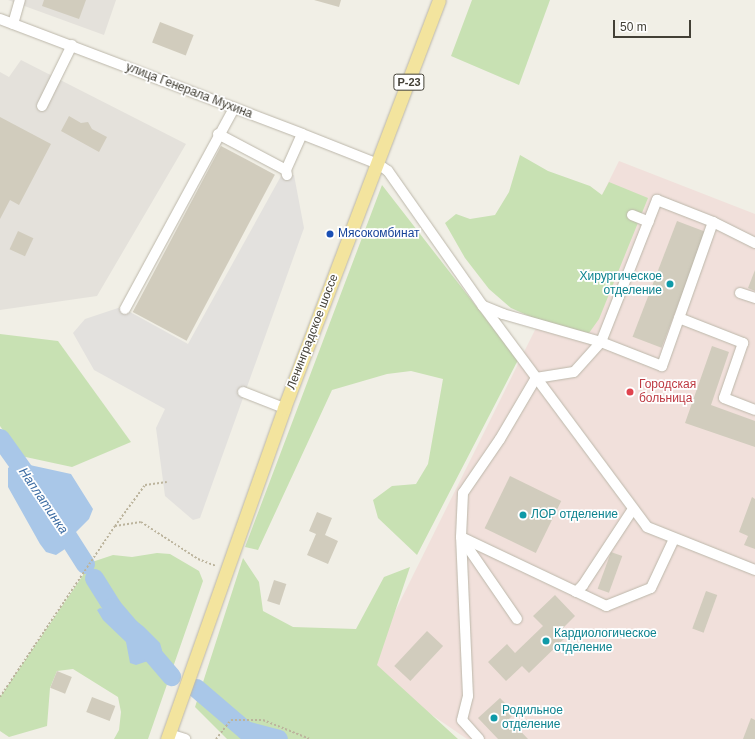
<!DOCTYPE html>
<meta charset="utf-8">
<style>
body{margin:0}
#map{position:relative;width:755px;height:739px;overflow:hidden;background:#f1efe6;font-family:Helvetica,sans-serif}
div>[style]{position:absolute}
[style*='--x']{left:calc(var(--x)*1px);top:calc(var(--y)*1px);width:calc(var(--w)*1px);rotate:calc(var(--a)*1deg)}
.industrial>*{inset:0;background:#e4e1db}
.medical>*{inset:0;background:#f1e0db}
.green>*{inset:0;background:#c8e1b3}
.parking>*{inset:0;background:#e3e1de}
.water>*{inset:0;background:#a9c7e8}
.river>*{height:19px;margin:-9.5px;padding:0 9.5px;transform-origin:9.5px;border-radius:9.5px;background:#a9c7e8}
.building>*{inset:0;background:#d1ccbd;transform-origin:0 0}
.path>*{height:2px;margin-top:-1px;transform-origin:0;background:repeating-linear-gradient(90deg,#bcb49d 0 2px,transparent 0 4px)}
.roads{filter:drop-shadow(0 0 1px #bcb7aa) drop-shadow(0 0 1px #bcb7aa)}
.minor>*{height:10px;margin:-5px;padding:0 5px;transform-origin:5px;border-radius:5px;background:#fff}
.major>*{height:13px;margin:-6.5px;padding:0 6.5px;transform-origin:6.5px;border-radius:6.5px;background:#f3e49e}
.dots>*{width:11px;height:11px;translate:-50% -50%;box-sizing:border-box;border:2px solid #fff;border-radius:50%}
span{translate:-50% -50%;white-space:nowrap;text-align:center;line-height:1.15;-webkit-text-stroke:3.5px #fff;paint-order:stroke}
.shield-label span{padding:1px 3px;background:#fff;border:1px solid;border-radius:3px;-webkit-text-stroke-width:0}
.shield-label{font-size:11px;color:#434036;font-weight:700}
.street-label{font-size:12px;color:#434036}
.transit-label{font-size:12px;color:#164399}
.left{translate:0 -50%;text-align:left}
.culture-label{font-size:12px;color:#0d838f}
.right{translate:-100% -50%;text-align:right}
.health-label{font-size:12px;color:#be3a42}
.water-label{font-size:13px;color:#3c6ca3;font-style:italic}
.scale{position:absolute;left:613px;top:20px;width:78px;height:18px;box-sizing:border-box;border:2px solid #434036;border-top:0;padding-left:5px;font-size:12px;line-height:14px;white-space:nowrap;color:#434036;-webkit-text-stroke:3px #fff;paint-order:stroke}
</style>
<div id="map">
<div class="industrial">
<i style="clip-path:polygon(8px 0,116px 0,104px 35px)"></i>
<i style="clip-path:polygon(21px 60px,186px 144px,97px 296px,0 310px,0 72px,9px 77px)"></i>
</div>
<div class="medical">
<i style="clip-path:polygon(619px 161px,755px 214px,755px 739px,467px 739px,366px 670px)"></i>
</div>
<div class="green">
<i style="clip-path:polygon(472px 0,550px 0,519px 85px,451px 56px)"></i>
<i style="clip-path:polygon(520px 155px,548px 171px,590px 186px,602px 195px,609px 182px,648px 198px,599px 319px,589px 333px,540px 321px,511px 308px,489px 289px,465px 258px,445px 223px,456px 214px,470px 219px,495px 215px,509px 192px)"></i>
<i style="clip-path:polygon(382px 185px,518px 360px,417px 555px,378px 518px,373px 500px,392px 486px,416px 484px,428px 464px,443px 379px,411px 371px,387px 374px,332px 390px,258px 550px,245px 547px)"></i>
<i style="clip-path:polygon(0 334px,58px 341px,131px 442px,72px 467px,21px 456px,0 426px)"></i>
<i style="clip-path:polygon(157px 553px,170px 554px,199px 571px,203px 581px,148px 739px,114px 739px,119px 730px,121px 712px,118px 697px,73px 669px,57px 671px,50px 688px,47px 726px,9px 737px,0 731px,0 697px,92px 562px,113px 555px,132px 557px)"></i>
<i style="clip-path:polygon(243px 558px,259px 582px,263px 611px,293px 627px,356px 629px,384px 577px,410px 567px,377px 665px,458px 739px,227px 739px,195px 707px)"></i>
</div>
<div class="parking">
<i style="clip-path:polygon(294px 175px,304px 228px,200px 518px,193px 520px,165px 496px,156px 428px,165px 409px,94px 370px,73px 333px,85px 319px,121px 307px,188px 344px,281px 176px)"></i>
</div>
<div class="water">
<i style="clip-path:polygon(16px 462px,71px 474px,93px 509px,89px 519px,75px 533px,68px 547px,56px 555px,46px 552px,40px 544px,8px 487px,8px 468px)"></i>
<i style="clip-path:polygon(100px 608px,134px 619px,144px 627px,160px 643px,162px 650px,160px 657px,136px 665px,130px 663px,126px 642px,103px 620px,97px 610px)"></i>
</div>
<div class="river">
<i style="--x:0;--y:438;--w:55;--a:54.6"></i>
<i style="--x:57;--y:520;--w:52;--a:57.5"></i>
<i style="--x:94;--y:578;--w:34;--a:58"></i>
<i style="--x:112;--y:607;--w:91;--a:49.5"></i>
<i style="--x:196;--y:688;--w:65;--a:40.6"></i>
<i style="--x:245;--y:730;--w:34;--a:15"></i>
</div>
<div class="building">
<i style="clip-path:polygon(44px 0,86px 0,79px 19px,42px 6px)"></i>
<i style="clip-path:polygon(314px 0,341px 0,339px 7px)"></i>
<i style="left:160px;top:22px;width:36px;height:22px;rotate:21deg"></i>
<i style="clip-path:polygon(69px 116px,81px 123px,88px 122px,92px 129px,107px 137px,99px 152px,61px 131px)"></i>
<i style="clip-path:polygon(0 117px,51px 144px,19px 205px,10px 200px,0 219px)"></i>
<i style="left:221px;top:146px;width:61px;height:188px;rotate:28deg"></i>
<i style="left:677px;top:221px;width:31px;height:124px;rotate:21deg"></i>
<i style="left:18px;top:231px;width:17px;height:20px;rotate:25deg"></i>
<i style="clip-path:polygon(755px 270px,755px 291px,748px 288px)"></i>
<i style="clip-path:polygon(712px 346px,729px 352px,711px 405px,755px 421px,755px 447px,685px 423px)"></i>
<i style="left:510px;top:476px;width:57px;height:58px;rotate:26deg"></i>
<i style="clip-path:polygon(752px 497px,755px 499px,755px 549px,744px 545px,748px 536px,739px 532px)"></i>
<i style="clip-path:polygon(317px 512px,332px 518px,325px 535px,338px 541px,328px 564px,307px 555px,316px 534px,309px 531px)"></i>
<i style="left:611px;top:552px;width:12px;height:39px;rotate:20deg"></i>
<i style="left:274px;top:580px;width:13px;height:22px;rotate:18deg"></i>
<i style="left:706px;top:591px;width:12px;height:40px;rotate:20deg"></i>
<i style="clip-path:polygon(555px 595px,575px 616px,560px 631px,566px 637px,529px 673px,522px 666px,506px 681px,488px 662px,507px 644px,515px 653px,543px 626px,533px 616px)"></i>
<i style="left:427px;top:631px;width:22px;height:48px;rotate:43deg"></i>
<i style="left:57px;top:671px;width:16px;height:18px;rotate:22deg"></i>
<i style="left:92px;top:697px;width:25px;height:16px;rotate:21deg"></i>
<i style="clip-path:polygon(500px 698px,515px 713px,509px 719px,528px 739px,498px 739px,478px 718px)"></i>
<i style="clip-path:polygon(751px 718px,755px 720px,755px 739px,743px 739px)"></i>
</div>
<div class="path">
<i style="--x:115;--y:526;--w:51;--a:-53.8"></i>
<i style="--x:145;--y:485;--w:22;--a:-8"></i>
<i style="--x:0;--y:697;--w:206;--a:-56.1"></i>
<i style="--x:115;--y:526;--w:26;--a:-9"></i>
<i style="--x:141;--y:522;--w:68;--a:33"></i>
<i style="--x:198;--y:559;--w:19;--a:21"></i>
<i style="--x:216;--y:739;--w:24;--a:-52"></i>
<i style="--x:231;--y:720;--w:32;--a:0"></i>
<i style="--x:263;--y:720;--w:51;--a:22"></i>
</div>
<div class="roads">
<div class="minor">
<i style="--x:0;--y:19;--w:323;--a:20.8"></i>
<i style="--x:302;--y:134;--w:82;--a:21.5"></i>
<i style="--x:378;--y:164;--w:12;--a:35"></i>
<i style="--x:388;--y:171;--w:165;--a:54.9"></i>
<i style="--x:483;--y:306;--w:275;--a:53.4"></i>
<i style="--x:647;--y:527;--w:116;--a:21.7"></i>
<i style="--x:13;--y:24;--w:25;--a:-74"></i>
<i style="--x:42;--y:106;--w:68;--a:-63.8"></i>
<i style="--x:218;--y:134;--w:77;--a:27.9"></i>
<i style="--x:287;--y:175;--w:5;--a:-101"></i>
<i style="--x:286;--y:170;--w:39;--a:-66"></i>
<i style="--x:632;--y:215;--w:18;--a:22"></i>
<i style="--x:713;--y:222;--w:153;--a:109.5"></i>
<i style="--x:662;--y:366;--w:66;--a:-158.5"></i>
<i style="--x:601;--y:342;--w:153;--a:-68.5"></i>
<i style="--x:657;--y:200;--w:60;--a:21.4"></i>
<i style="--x:713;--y:222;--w:47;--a:26.6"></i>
<i style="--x:740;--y:293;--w:16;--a:18"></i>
<i style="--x:125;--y:309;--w:229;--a:-61.5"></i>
<i style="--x:679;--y:318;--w:69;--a:21.3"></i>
<i style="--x:743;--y:343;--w:58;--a:109.1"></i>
<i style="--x:724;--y:398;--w:33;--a:21"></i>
<i style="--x:243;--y:392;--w:44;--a:21.3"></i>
<i style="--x:461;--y:537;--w:161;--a:25.4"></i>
<i style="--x:606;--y:606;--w:48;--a:-21.8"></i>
<i style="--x:651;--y:588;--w:54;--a:-64.9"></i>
<i style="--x:462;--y:539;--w:97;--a:55.5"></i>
<i style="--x:576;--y:592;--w:10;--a:-45"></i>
<i style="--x:583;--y:585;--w:91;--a:-56.7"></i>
<i style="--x:169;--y:734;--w:17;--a:17"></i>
<i style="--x:479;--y:739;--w:25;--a:-132"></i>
<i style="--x:462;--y:720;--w:25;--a:-76"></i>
<i style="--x:468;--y:696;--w:159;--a:-92.5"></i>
<i style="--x:461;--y:537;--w:44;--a:-87.4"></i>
<i style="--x:463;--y:493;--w:65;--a:-55.6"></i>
<i style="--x:500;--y:439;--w:71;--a:-59.5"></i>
<i style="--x:536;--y:378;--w:38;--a:-9"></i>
<i style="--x:574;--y:372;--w:40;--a:-48"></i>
<i style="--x:601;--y:342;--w:102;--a:-164.1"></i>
<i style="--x:503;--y:314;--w:22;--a:-158"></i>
</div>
<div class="major">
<i style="--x:167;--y:739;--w:351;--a:-70.5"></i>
<i style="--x:284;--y:408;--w:436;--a:-69.2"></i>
</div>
</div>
<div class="dots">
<i style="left:330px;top:234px;background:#1a4fb4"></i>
<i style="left:670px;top:284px;background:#0f9aa8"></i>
<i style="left:630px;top:392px;background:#e0444e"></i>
<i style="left:523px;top:515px;background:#0f9aa8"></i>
<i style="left:546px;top:641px;background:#0f9aa8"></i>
<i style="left:494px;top:718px;background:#0f9aa8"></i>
</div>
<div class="shield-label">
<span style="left:409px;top:82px">Р-23</span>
</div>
<div class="street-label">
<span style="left:189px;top:91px;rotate:21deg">улица Генерала Мухина</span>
<span style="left:313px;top:332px;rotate:-69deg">Ленинградское шоссе</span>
</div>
<div class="transit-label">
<span class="left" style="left:338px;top:234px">Мясокомбинат</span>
</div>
<div class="culture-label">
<span class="right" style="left:662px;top:284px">Хирургическое<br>отделение</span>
<span class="left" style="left:531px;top:515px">ЛОР отделение</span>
<span class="left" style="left:554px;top:641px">Кардиологическое<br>отделение</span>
<span class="left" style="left:502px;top:718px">Родильное<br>отделение</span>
</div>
<div class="health-label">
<span class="left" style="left:639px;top:392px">Городская<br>больница</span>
</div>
<div class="water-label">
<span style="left:43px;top:501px;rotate:56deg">Наплатинка</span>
</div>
<div class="scale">50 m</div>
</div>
